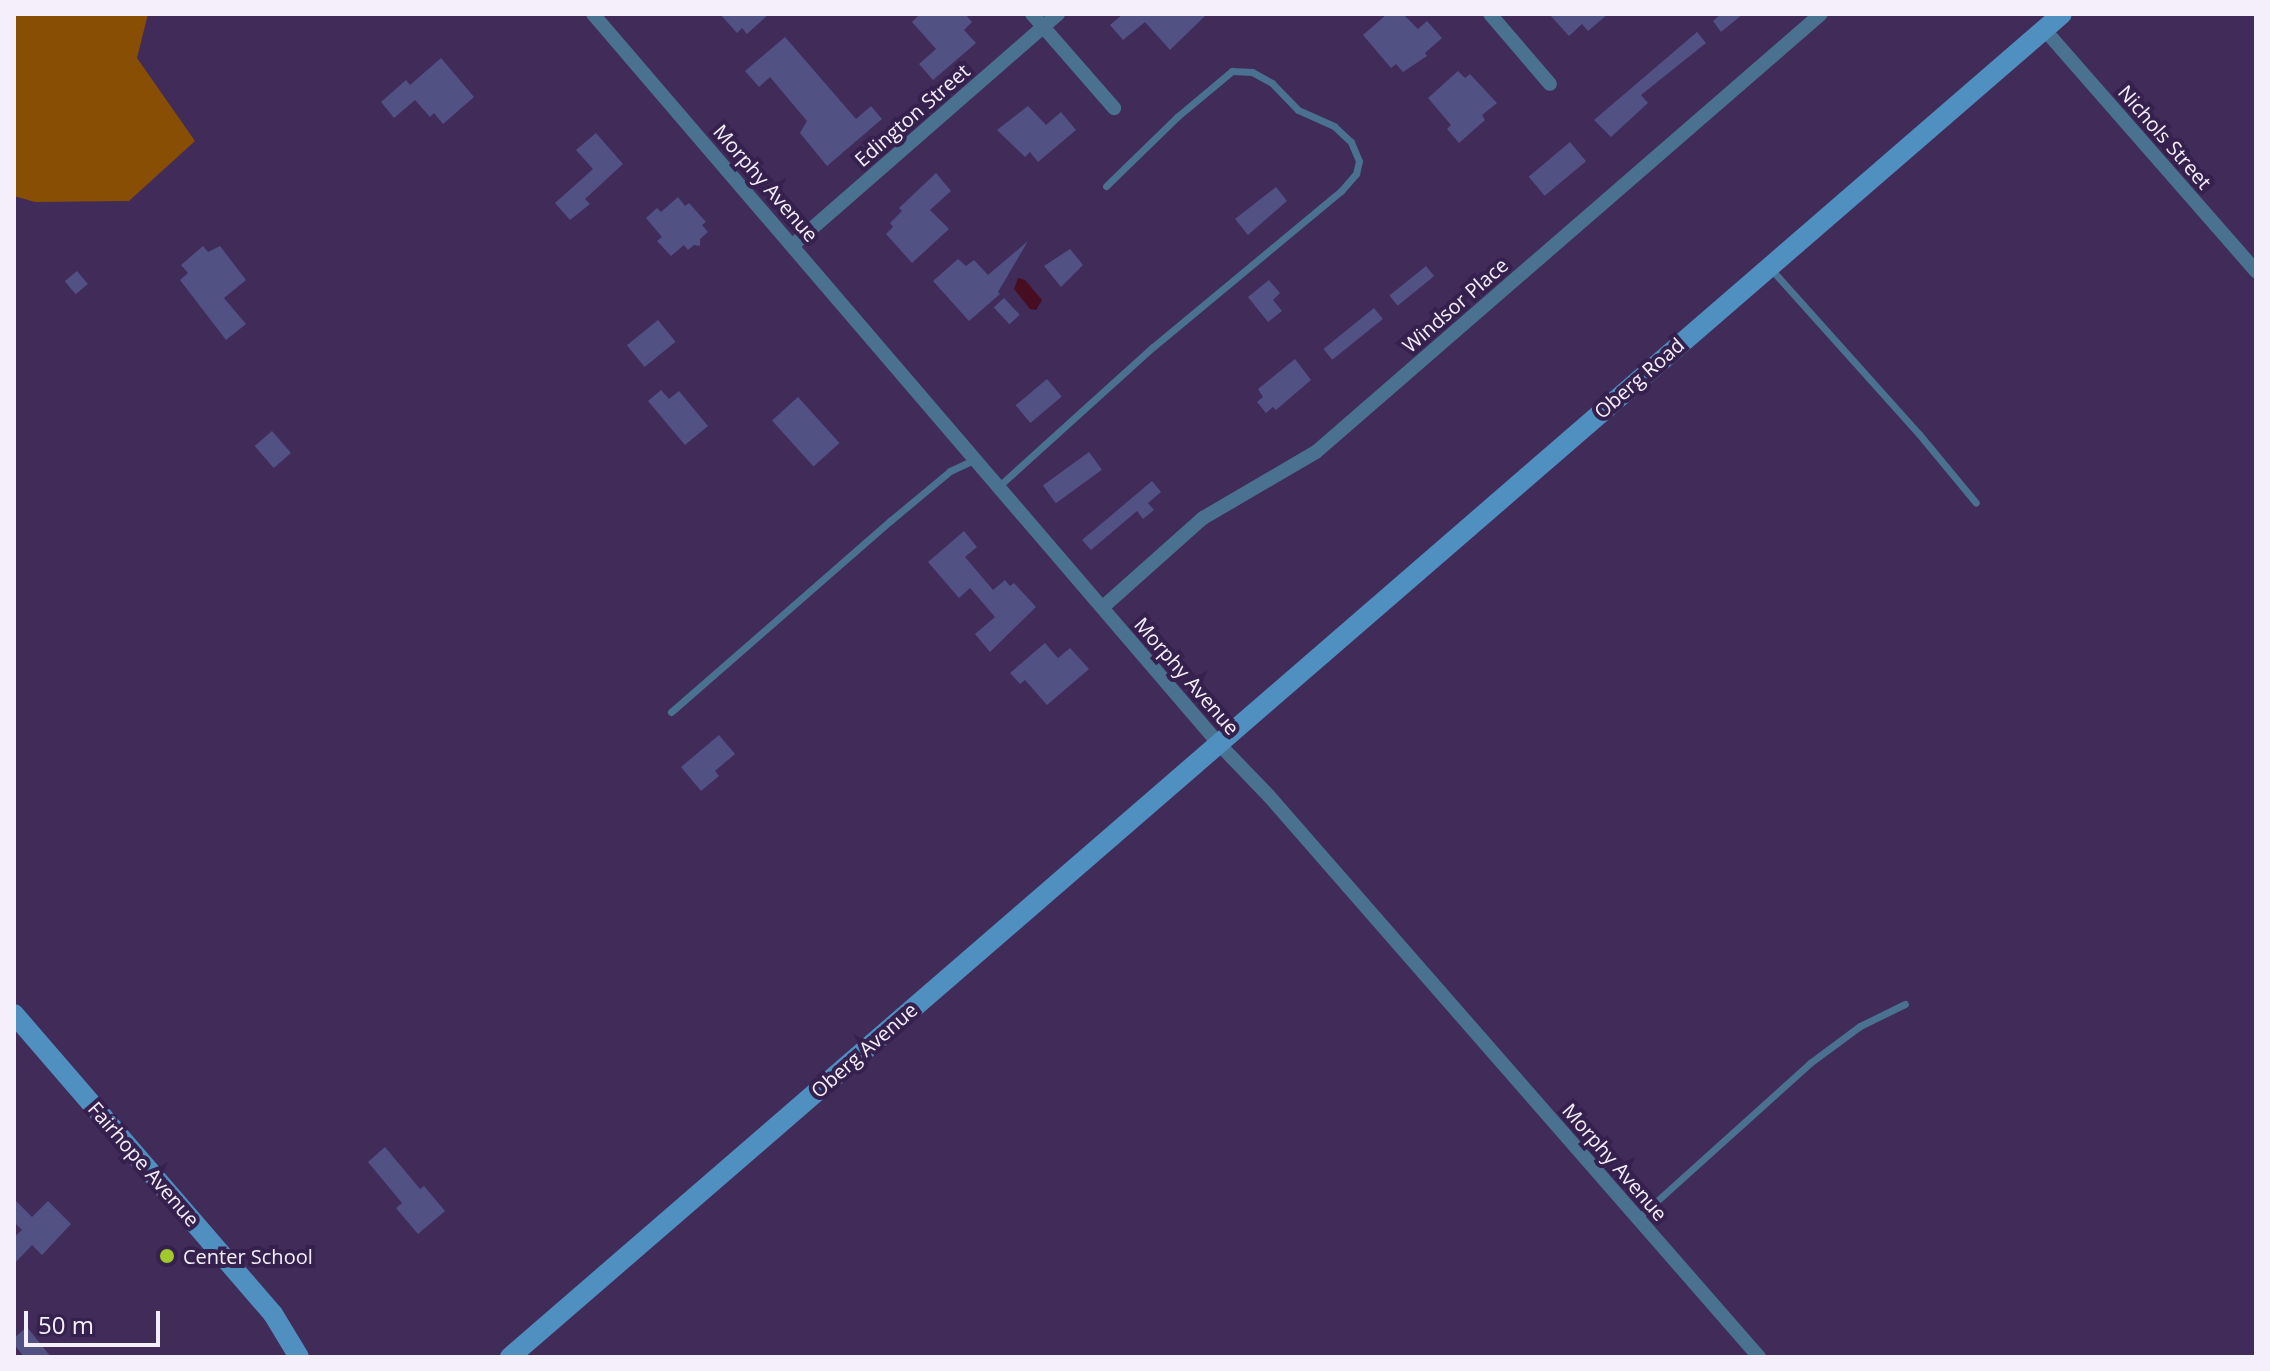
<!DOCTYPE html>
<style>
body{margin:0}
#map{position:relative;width:2270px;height:1371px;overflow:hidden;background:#402b59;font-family:"Open Sans",sans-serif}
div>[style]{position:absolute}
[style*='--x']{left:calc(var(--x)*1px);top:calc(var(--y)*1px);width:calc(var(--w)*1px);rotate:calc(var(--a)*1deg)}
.green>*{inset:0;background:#884e03}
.water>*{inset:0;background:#470e22}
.building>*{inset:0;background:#525184;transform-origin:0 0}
.lane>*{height:7px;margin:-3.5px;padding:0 3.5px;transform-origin:3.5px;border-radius:3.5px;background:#4a7190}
.street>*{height:14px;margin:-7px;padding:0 7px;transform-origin:7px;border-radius:7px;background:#4a7190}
.secondary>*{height:20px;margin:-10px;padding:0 10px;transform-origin:10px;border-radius:10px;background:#5090c1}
.dots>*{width:22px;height:22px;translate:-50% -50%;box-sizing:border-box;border:4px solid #36204e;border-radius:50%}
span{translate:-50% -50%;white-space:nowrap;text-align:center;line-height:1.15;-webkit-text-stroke:8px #36204e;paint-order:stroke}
.street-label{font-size:20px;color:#f4effb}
.poi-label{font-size:20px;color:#f4effb}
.left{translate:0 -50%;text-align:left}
.frame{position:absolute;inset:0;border:16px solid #f4effb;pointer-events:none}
.scale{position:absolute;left:24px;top:1311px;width:136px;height:36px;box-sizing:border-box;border:4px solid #f4effb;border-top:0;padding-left:10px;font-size:24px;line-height:28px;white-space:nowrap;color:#f4effb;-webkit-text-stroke:6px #36204e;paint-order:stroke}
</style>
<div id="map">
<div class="green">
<i style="clip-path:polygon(14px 14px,148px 14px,137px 58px,195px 141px,129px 201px,35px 202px,14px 196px)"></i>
</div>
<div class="water">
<i style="clip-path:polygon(1018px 278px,1025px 280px,1042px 300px,1036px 310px,1030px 309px,1014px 289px)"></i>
</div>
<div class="building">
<i style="clip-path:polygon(720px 14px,769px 14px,747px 34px,742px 28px,737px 33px)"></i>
<i style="clip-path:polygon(920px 14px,965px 14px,972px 22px,964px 30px,976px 43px,933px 80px,919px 64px,936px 49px,912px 22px)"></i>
<i style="clip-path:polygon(1123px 14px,1207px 14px,1170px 50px,1145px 22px,1123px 40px,1110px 25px)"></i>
<i style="clip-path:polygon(1387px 14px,1403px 14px,1418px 29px,1427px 21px,1442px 38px,1425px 53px,1427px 56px,1403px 72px,1396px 64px,1391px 68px,1363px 35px)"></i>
<i style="clip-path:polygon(1549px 14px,1608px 14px,1588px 31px,1582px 24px,1569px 36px)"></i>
<i style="clip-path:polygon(1721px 14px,1743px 14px,1721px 32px,1713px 21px)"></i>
<i style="clip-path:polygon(1697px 32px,1706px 43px,1641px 95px,1648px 103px,1611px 137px,1594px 120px)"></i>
<i style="clip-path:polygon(785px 37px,856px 119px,871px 106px,882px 119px,827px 166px,800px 133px,807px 121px,770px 77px,759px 87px,745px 71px)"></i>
<i style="clip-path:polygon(441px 58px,474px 97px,443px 124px,434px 113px,430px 117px,415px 100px,394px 118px,381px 102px,406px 80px,410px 85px)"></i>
<i style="clip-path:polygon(1458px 71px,1465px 78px,1470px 74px,1497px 103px,1482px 115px,1485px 120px,1459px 143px,1447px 129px,1451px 125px,1428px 98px)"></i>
<i style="clip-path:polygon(1028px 106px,1046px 125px,1061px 112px,1076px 130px,1038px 162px,1030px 152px,1025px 157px,997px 130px)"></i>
<i style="clip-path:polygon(596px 133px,623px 164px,585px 199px,590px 204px,570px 220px,555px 203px,593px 169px,576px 150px)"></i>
<i style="left:1570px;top:142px;width:25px;height:54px;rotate:50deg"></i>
<i style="clip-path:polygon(936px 173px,951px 191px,930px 210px,949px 229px,912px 263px,886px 234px,893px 227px,890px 223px,902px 211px,899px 208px)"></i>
<i style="clip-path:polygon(1276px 187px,1287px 201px,1248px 235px,1235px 219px)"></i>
<i style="clip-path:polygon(678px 197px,685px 206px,689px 203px,706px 222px,702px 225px,708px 232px,700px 239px,700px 246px,694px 245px,688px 250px,684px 245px,671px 256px,657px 241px,662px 237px,646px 218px,657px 208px,661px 212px)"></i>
<i style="clip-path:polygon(1028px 241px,998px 292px,1000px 294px,969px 321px,933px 281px,958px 259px,966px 266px,974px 260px,988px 275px)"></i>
<i style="clip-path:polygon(203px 246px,208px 252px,220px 246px,246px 280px,224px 298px,246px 324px,226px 340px,180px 280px,188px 273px,181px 265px)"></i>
<i style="clip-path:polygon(1070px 249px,1083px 265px,1061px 287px,1044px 266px)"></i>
<i style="left:1426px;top:266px;width:13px;height:47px;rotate:51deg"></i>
<i style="left:77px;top:271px;width:17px;height:16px;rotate:50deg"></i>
<i style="clip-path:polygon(1269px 280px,1280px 293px,1273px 300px,1282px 311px,1268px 322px,1248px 297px)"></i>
<i style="left:1004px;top:298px;width:23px;height:14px;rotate:47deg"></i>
<i style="left:1374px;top:308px;width:14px;height:65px;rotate:51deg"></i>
<i style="left:658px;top:320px;width:28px;height:40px;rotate:51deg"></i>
<i style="clip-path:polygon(1295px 359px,1311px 380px,1276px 410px,1273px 407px,1266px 413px,1257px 402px,1263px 397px,1258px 389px)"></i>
<i style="left:1047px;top:379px;width:23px;height:41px;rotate:50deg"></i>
<i style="clip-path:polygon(661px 390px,669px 399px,679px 391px,708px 426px,685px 445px,648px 401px)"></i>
<i style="left:798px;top:397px;width:62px;height:35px;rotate:48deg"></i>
<i style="left:272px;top:431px;width:29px;height:23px;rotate:49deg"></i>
<i style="left:1089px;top:452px;width:22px;height:57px;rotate:54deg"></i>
<i style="clip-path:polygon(1152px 481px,1161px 492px,1148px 503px,1154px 510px,1143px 519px,1137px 511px,1091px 550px,1082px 540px)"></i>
<i style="clip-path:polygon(964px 531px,977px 547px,965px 557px,993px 590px,1005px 580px,1010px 586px,1014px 583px,1036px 607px,990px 652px,975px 634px,995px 617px,970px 588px,959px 598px,928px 562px)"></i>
<i style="clip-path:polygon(1045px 643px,1058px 658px,1070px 648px,1089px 669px,1047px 705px,1025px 680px,1020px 684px,1010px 673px)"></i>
<i style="clip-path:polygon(719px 735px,735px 754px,715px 771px,719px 776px,701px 791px,681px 767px)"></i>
<i style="clip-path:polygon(385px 1147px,420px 1189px,424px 1186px,445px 1211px,418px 1234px,396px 1208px,402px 1203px,368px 1162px)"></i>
<i style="clip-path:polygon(14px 1199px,32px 1217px,48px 1201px,71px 1224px,42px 1255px,32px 1245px,14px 1264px,14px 1237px,22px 1230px,14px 1222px)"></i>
<i style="clip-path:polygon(27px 1327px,51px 1357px,24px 1357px,14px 1344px,14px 1338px)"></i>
</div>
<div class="lane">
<i style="--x:1770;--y:268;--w:223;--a:48.1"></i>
<i style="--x:1919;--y:434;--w:89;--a:50.4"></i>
<i style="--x:999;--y:486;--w:207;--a:-42.1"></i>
<i style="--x:1153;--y:347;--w:244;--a:-39.7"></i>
<i style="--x:1341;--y:191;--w:23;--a:-49"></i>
<i style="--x:1356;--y:174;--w:13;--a:-77"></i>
<i style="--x:1359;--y:161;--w:21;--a:-113"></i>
<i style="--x:1351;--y:142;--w:23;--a:-137"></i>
<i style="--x:1334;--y:126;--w:39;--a:-156"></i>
<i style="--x:1298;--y:110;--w:37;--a:-134"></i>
<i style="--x:1272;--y:83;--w:23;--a:-151"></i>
<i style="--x:1252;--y:72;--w:20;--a:-177"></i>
<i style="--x:1232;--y:71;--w:72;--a:140.1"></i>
<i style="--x:1177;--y:117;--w:99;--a:135.8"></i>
<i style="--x:671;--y:712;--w:291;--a:-41.1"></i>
<i style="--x:890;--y:521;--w:78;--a:-39.8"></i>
<i style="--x:950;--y:471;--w:26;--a:-25"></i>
<i style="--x:1638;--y:1218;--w:232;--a:-42"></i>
<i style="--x:1810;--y:1063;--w:62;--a:-36.5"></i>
<i style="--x:1860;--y:1026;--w:50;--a:-26.1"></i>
</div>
<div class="street">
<i style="--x:593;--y:14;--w:960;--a:49.39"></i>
<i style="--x:1218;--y:743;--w:74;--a:46.1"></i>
<i style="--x:1269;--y:796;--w:745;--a:48.86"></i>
<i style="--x:1032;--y:14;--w:125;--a:48.9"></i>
<i style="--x:1490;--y:14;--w:92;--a:49.4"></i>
<i style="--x:2044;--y:29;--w:322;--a:48.8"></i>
<i style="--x:793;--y:245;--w:352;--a:-41.1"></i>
<i style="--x:1103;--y:607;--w:134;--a:-41.7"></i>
<i style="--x:1203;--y:518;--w:131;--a:-30.3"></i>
<i style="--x:1316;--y:452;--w:668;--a:-40.94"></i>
</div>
<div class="secondary">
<i style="--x:14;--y:1014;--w:396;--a:49.2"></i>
<i style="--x:273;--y:1314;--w:50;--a:58.8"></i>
<i style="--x:510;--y:1357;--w:2052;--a:-40.87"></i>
</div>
<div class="dots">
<i style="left:167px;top:1256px;background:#a1c929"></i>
</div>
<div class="street-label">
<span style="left:912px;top:115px;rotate:-41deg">Edington Street</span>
<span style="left:2165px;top:137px;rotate:49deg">Nichols Street</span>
<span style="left:766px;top:183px;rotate:49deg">Morphy Avenue</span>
<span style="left:1455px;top:305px;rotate:-41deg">Windsor Place</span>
<span style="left:1639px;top:378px;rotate:-41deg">Oberg Road</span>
<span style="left:1187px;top:676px;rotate:49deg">Morphy Avenue</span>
<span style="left:864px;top:1050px;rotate:-41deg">Oberg Avenue</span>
<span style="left:1615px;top:1162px;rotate:49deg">Morphy Avenue</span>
<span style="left:144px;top:1164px;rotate:49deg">Fairhope Avenue</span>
</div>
<div class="poi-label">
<span class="left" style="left:183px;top:1256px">Center School</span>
</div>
<div class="frame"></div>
<div class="scale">50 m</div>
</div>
